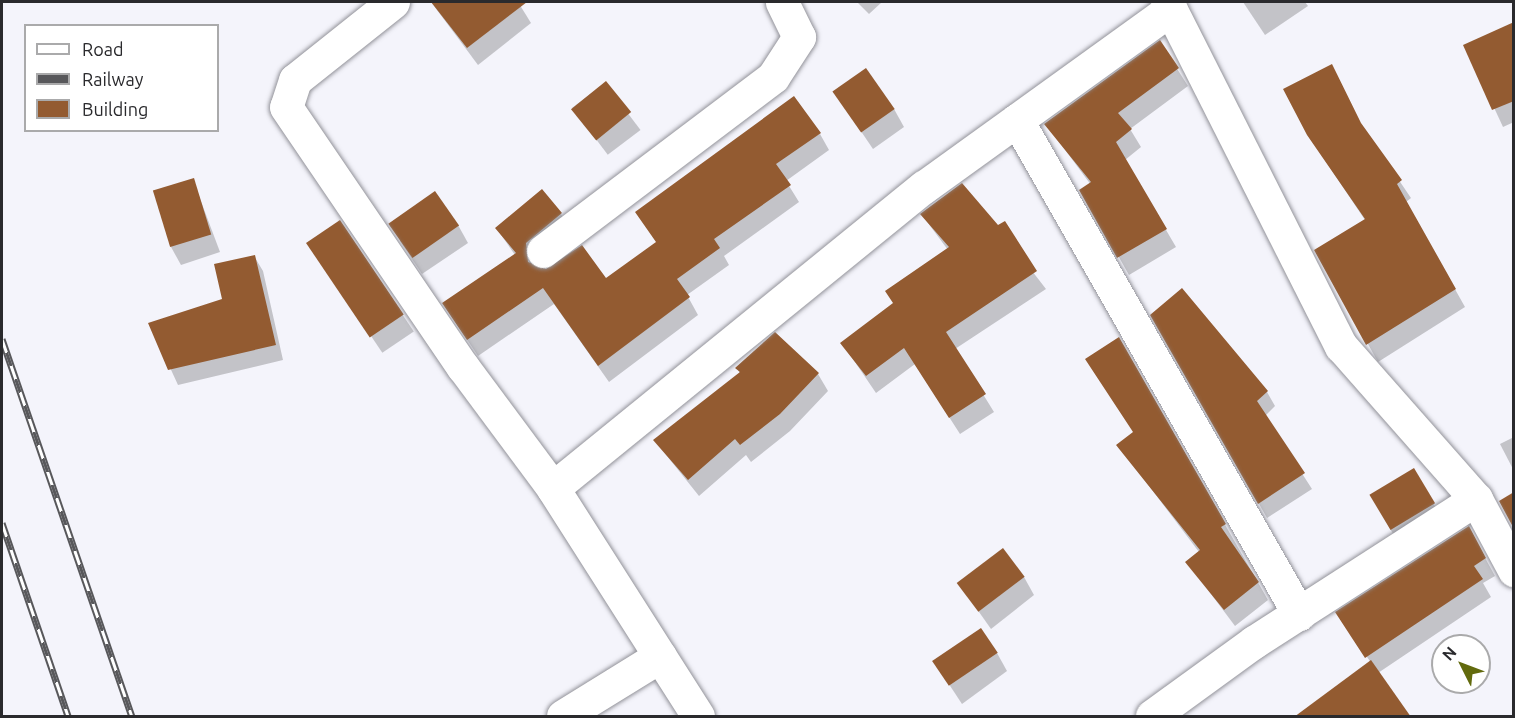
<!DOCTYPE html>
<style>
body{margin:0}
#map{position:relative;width:1515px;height:718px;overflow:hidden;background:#f4f4fb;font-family:Ubuntu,sans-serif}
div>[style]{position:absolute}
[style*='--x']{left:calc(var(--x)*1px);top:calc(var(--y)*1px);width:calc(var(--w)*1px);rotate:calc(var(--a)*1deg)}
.shadow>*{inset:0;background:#0003;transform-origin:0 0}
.building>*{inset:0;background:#935b31;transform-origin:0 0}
.roads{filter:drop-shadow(0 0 2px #929299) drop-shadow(0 0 2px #929299)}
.street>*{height:33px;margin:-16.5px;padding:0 16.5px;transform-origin:16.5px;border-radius:16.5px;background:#fff}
.rail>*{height:7px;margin-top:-3.5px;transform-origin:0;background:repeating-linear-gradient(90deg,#fff 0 14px,#58585b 0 28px);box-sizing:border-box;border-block:2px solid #58585b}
span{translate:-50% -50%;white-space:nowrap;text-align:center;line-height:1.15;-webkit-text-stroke:6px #fff;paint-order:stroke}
.frame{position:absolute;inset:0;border:3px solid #2a2a2d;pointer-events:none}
.legend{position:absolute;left:24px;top:24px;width:195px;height:108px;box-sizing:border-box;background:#fff;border:2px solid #aaaaab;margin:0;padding:8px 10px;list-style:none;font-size:18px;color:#2a2a2d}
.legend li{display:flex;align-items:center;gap:12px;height:30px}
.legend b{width:30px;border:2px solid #aaaaab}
.north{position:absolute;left:1431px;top:634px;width:60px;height:60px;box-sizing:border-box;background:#fff;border:2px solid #aaaaab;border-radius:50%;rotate:312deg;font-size:16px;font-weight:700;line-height:24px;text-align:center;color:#2a2a2d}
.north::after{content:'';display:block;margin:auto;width:21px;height:27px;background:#626a0d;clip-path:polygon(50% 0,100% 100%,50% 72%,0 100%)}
</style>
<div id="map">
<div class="shadow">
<i style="clip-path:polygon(431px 2px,518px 2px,531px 23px,478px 65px)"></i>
<i style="clip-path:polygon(857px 2px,882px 2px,869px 14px)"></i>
<i style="clip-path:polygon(1243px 2px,1305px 2px,1308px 6px,1265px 35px)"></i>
<i style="clip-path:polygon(1514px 24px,1514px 122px,1503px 127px,1465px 45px)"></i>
<i style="clip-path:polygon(1160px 42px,1188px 86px,1130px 129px,1141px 147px,1125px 160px,1176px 247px,1129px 275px,1081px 190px,1091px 185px,1046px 124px)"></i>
<i style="left:605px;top:83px;width:59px;height:41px;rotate:53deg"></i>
<i style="clip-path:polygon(835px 93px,894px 109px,904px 127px,873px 149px)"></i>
<i style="clip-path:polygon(1365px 130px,1411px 198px,1406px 202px,1465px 307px,1378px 362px,1316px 251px,1365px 220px,1308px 135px)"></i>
<i style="clip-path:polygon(820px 134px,829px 150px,786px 181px,799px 202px,724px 256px,729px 265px,687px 295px,698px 315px,609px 382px,554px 304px,478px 356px,454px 320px,515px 255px,497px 229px,561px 214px,571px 231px,535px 267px,606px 280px,657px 243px,637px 212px)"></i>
<i style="clip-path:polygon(193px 180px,220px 252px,181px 265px,171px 247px)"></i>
<i style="clip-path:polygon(922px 215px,998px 227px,1046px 289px,955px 349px,994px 412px,960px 434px,915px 364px,876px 393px,842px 343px,894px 304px,948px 250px)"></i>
<i style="left:340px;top:222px;width:132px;height:38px;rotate:56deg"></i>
<i style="clip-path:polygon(458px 225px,468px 243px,422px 274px,400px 241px)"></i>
<i style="clip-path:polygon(254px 256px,263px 271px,283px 360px,178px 385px,150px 324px,224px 300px)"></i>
<i style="clip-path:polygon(1152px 315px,1267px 392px,1275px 406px,1265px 416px,1312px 489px,1267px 518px)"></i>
<i style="clip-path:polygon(1119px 339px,1268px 600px,1235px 626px,1187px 562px,1199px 552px,1118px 445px,1134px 433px)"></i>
<i style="clip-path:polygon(737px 368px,818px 374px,828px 391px,790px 431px,751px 462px,746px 455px,699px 496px,655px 441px,740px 374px)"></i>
<i style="clip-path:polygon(1514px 437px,1514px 471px,1500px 444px)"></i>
<i style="left:1414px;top:470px;width:59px;height:50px;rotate:60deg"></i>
<i style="clip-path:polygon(1478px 545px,1495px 576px,1483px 583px,1491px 597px,1378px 673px,1337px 613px)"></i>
<i style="clip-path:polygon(1024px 577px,1034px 595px,991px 629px,960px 585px)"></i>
<i style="clip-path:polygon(997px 653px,1007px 671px,962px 704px,935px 663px)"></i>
</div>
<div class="building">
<i style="clip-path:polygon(431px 2px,527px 2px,467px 48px)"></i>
<i style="clip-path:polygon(1514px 22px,1514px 101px,1492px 110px,1463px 45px)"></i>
<i style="clip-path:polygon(1160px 40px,1179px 68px,1118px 113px,1132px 129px,1116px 142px,1167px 229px,1117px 258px,1079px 190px,1091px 182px,1044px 124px)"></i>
<i style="clip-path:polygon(1332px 64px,1361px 123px,1402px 180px,1397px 184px,1456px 289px,1366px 345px,1314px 250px,1365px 219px,1307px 135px,1283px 89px)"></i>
<i style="left:866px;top:68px;width:50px;height:41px;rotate:55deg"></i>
<i style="left:606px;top:81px;width:40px;height:45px;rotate:51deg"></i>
<i style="clip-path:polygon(794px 96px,821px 133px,776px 164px,791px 185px,714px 239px,720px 248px,677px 279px,690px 297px,598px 366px,543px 288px,467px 340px,442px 303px,516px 253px,495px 228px,542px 189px,562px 213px,526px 243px,528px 262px,546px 269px,582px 245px,606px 278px,656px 242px,635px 212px)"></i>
<i style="left:194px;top:178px;width:59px;height:43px;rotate:73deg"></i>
<i style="clip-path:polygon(962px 183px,998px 225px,1005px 221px,1037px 271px,946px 332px,986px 394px,949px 418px,904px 348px,866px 376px,840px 343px,893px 303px,885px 291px,949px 247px,920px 214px)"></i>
<i style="left:435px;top:191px;width:42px;height:57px;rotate:55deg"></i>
<i style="left:340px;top:220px;width:114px;height:41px;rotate:56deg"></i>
<i style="clip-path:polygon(255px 255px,276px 345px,168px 370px,148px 323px,222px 299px,214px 264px)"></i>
<i style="clip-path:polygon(1182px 288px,1268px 391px,1257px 401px,1305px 473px,1258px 504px,1150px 315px)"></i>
<i style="clip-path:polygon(775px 332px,819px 373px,780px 414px,740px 445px,735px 439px,688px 480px,653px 440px,740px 372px,735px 368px)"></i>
<i style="clip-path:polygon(1119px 337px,1226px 524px,1221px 527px,1259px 582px,1224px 610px,1185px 562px,1200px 550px,1116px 445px,1133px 432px,1085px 359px)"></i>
<i style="left:1414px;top:468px;width:41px;height:52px;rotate:59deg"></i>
<i style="clip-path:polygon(1514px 492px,1514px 529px,1499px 501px)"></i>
<i style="clip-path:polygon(1469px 526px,1486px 558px,1474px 566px,1483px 579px,1365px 658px,1335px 612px)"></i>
<i style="left:1003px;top:548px;width:36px;height:58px;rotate:53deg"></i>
<i style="left:981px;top:628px;width:30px;height:59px;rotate:56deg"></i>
<i style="clip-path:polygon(1371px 660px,1411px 717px,1294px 717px)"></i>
</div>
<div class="roads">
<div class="street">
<i style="--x:393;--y:2;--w:125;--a:141.5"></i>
<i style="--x:295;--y:80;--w:28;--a:108"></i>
<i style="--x:286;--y:107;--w:315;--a:55.8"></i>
<i style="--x:463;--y:367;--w:151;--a:53.4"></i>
<i style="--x:1167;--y:2;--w:386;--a:63.2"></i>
<i style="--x:1341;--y:346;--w:204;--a:48.6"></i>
<i style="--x:1476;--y:499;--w:81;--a:61.8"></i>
<i style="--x:1017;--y:120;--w:569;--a:60.28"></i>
<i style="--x:543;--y:251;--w:288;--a:-37.1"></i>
<i style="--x:773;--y:77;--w:48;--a:-57"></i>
<i style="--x:799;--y:37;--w:39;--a:-116"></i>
<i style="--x:563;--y:716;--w:114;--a:-31.7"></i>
<i style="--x:698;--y:716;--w:270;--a:-122.5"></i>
<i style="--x:553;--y:488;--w:478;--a:-39.1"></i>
<i style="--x:924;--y:187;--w:304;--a:-35.8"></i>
<i style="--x:1152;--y:716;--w:126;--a:-36"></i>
<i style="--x:1254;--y:642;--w:264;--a:-32.8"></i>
</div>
</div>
<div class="rail">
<i style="--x:2;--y:339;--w:399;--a:71"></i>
<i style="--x:2;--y:523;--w:204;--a:71.1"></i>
</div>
<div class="frame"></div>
<ul class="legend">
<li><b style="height:8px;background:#fff"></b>Road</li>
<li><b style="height:8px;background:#58585b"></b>Railway</li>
<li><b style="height:16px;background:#935b31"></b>Building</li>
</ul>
<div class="north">N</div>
</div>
